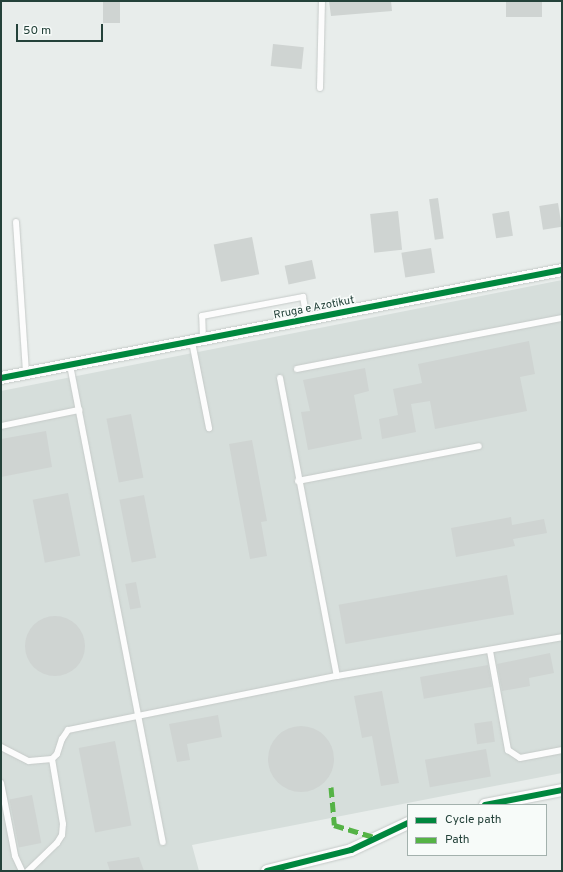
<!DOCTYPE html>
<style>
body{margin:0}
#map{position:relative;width:563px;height:872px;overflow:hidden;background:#e8edeb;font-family:Overpass,sans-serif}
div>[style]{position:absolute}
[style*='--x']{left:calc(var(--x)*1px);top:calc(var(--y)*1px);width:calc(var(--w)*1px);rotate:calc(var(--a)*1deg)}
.built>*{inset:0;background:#d6dedb}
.building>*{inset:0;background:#cfd4d2;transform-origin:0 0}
.round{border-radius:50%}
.roads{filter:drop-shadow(0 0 1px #c5cac8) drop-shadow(0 0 1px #c5cac8)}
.service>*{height:6px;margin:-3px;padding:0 3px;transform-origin:3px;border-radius:3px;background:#fcfcfc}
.minor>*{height:12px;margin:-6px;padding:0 6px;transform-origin:6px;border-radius:6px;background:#fcfcfc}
.quiet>*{height:5px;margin-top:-2.5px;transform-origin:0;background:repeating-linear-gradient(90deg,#55b346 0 10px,transparent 0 15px)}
.cycleway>*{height:6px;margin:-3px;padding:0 3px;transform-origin:3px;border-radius:3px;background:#00873e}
span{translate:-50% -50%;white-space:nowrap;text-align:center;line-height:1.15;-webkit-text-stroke:3px #f7fbf9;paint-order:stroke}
.street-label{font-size:11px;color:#24423a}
.frame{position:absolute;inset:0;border:2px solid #24423a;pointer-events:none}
.legend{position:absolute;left:407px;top:804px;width:140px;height:52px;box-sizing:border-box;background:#f7fbf9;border:1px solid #a3b1ad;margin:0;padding:5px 7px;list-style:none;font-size:12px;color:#24423a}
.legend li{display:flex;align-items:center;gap:8px;height:20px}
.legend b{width:20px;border:1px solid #a3b1ad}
.scale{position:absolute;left:16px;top:24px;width:87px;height:18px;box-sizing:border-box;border:2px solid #24423a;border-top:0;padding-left:5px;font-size:12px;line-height:14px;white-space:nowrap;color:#24423a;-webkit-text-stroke:3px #f7fbf9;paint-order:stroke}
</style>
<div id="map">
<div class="built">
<i style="clip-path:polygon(562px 280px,562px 773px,192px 845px,199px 871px,1px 871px,1px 391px)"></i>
</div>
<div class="building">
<i style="left:103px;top:1px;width:17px;height:22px"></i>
<i style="clip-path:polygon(329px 1px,391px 1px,392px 11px,331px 16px)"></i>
<i style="left:506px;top:1px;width:36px;height:16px"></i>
<i style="left:273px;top:44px;width:31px;height:22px;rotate:6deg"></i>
<i style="left:438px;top:198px;width:41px;height:9px;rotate:82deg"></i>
<i style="left:558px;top:203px;width:24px;height:19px;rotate:81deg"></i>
<i style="left:398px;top:211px;width:39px;height:28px;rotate:84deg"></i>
<i style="left:509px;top:211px;width:25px;height:17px;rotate:81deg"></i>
<i style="left:252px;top:237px;width:38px;height:39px;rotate:79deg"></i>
<i style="left:431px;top:248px;width:25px;height:30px;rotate:81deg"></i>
<i style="left:312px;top:260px;width:19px;height:28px;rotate:78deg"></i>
<i style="clip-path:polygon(529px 341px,535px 374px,520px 377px,527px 411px,435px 429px,430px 401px,411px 404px,416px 432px,382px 439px,379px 419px,398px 415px,393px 389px,422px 383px,418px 364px)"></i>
<i style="clip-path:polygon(365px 368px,369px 391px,354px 395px,362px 439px,308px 450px,301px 412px,310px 411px,303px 380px)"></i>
<i style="left:131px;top:414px;width:65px;height:25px;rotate:79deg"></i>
<i style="clip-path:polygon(46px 431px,52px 467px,1px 477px,1px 439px)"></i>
<i style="clip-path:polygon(252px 440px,267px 521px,261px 522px,267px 556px,250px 559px,229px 444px)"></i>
<i style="left:68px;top:493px;width:64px;height:36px;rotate:79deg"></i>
<i style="left:144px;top:495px;width:64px;height:25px;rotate:79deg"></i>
<i style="clip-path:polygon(511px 517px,512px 525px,544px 519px,547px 533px,513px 539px,515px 546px,456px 557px,451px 528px)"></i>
<i style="left:507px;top:575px;width:40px;height:171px;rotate:80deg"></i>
<i style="left:136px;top:582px;width:26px;height:11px;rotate:79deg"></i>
<i class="round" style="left:25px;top:616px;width:60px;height:60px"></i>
<i style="clip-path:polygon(550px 653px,554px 673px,529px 678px,530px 686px,502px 691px,497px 664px)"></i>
<i style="left:488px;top:665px;width:22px;height:69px;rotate:80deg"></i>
<i style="clip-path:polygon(382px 691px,399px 783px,381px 786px,372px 736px,362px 738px,354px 696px)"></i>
<i style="clip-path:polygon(218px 715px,222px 737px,187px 744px,190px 760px,177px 762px,169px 724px)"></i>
<i style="left:492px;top:721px;width:21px;height:18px;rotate:82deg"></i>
<i class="round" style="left:268px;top:726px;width:66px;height:66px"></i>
<i style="left:115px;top:741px;width:86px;height:37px;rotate:79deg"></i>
<i style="left:486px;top:749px;width:28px;height:62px;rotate:80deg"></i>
<i style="left:32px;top:795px;width:49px;height:23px;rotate:79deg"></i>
<i style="clip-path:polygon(139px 857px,144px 871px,110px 871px,107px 862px)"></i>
</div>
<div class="roads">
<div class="service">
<i style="--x:320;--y:88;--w:87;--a:-88.7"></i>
<i style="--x:16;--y:222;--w:151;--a:86.2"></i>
<i style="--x:203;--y:339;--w:23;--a:-92"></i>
<i style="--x:202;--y:316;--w:103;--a:-10.7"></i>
<i style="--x:303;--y:297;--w:22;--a:80"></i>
<i style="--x:192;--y:342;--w:88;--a:78.8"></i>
<i style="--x:70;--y:365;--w:486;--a:79"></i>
<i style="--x:297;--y:369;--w:270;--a:-10.9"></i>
<i style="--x:280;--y:378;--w:303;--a:79.2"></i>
<i style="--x:1;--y:426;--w:80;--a:-11.6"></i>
<i style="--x:298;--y:481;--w:184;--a:-10.9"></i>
<i style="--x:490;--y:651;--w:101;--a:79.7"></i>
<i style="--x:508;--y:750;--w:14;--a:34"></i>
<i style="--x:520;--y:758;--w:43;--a:-10.8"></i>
<i style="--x:1;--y:747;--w:31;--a:27"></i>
<i style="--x:29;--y:761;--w:23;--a:-5"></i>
<i style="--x:1;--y:783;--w:74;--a:79.1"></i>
<i style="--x:15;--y:856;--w:17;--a:65"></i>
<i style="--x:28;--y:871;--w:40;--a:-44"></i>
<i style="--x:57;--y:843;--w:9;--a:-58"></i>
<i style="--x:62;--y:835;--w:11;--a:-85"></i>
<i style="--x:63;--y:824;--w:66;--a:-99.6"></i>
<i style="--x:52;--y:759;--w:7;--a:-45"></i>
<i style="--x:57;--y:754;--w:16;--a:-72"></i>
<i style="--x:62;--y:739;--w:11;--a:-56"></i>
<i style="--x:68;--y:730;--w:274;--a:-11.4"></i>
<i style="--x:337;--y:676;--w:228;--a:-9.8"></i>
</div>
<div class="minor">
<i style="--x:1;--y:378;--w:571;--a:-10.9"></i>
<i style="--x:485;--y:805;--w:78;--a:-11"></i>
<i style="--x:267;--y:871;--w:87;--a:-14"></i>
<i style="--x:351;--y:850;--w:63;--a:-25.3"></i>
</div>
</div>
<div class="quiet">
<i style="--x:331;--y:787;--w:38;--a:85"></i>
<i style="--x:334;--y:825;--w:45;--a:16.8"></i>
</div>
<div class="cycleway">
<i style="--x:1;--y:378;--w:571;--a:-10.9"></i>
<i style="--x:485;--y:805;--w:78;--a:-11"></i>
<i style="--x:267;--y:871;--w:87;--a:-14"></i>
<i style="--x:351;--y:850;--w:63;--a:-25.3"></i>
</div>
<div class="street-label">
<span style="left:314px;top:308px;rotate:-11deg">Rruga e Azotikut</span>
</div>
<div class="frame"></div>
<ul class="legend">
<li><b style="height:5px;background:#00873e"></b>Cycle path</li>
<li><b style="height:5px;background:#55b346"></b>Path</li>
</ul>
<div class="scale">50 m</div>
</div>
